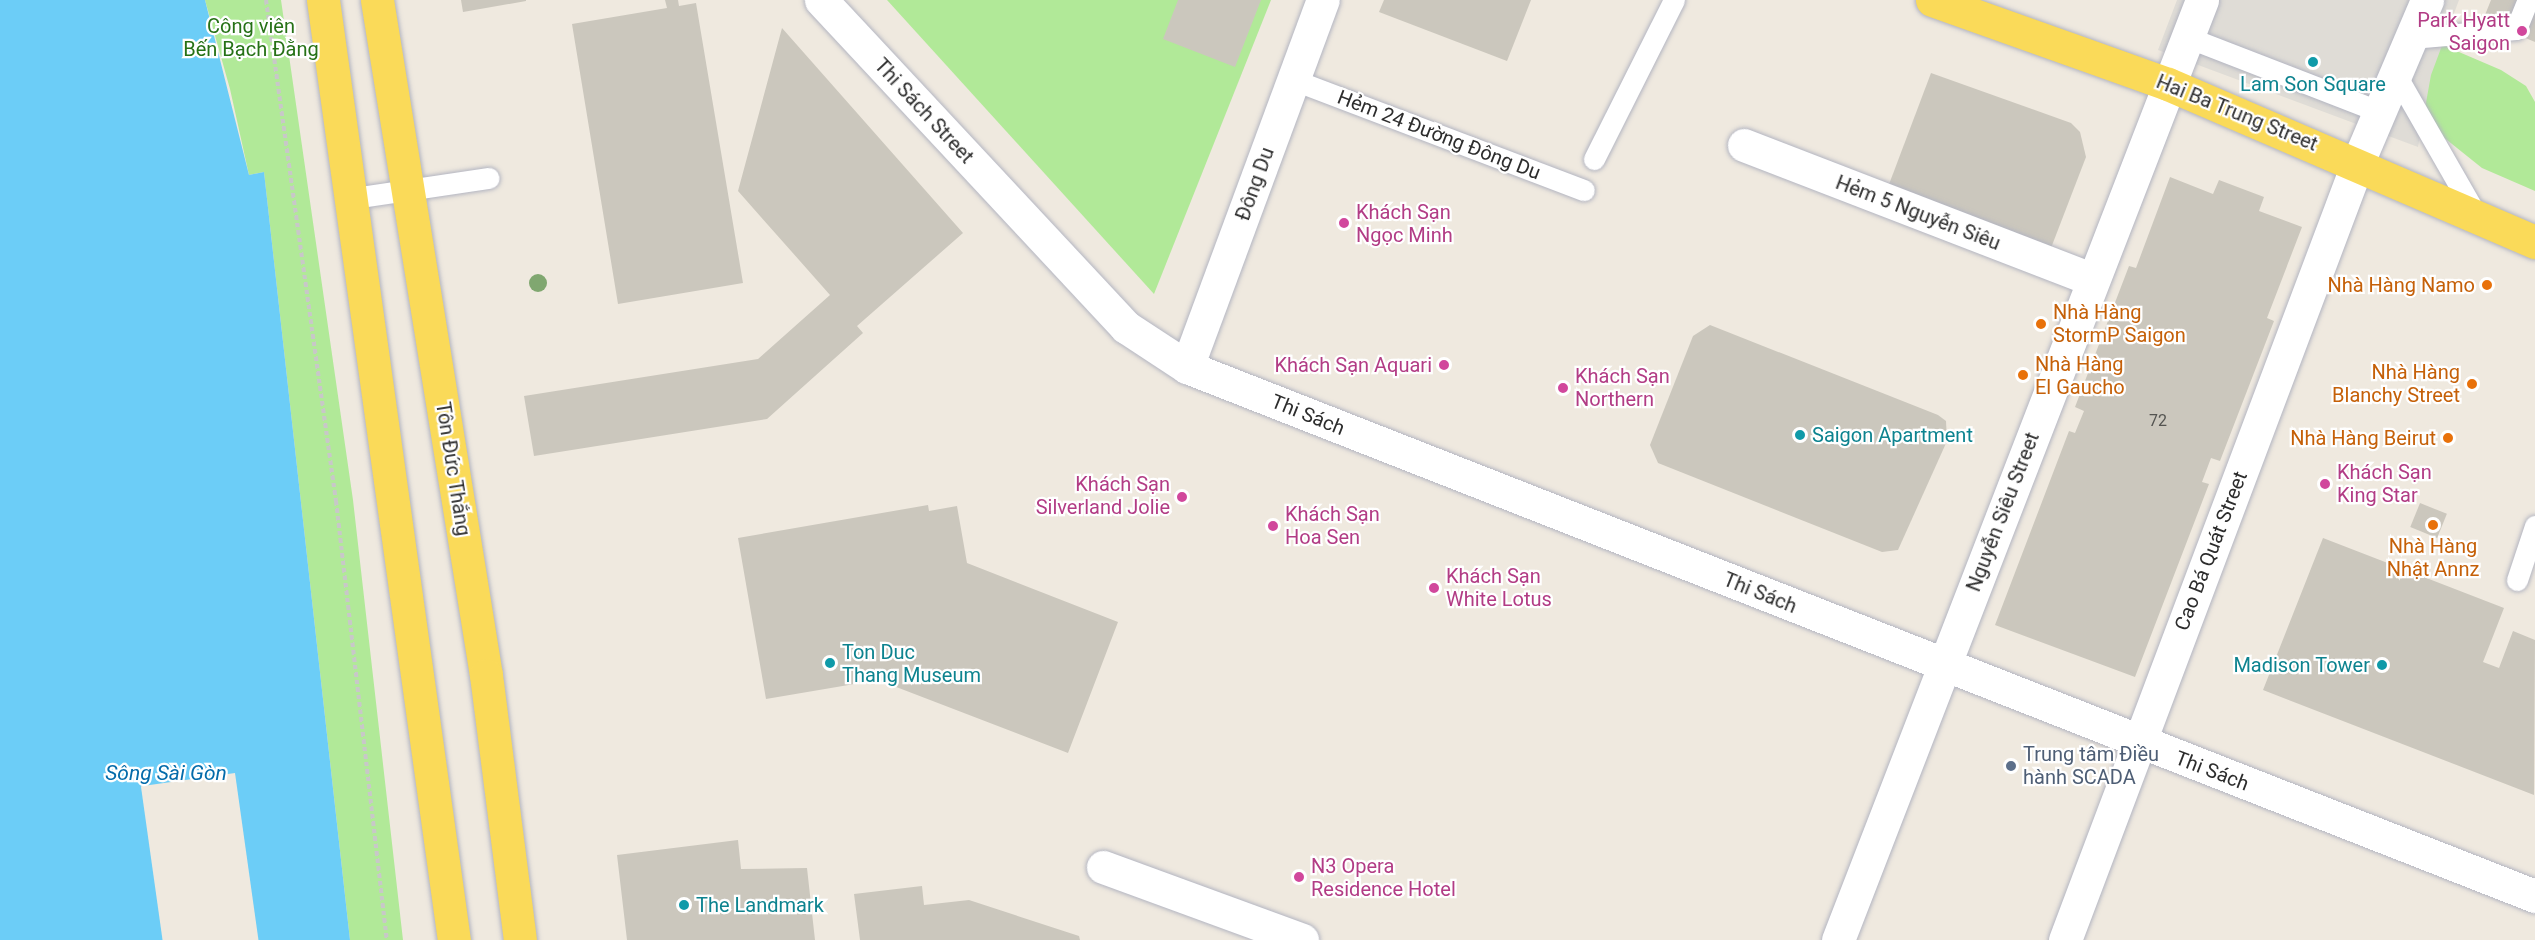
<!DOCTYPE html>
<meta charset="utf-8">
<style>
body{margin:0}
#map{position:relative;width:2535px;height:940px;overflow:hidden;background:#efe9df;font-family:Roboto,sans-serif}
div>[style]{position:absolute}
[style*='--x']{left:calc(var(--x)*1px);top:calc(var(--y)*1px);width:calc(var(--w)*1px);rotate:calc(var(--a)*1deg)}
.green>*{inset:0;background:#b1e998}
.plaza>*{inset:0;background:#dfdcd6}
.water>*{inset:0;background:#6ccdf7}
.pier>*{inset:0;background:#efe9df;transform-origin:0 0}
.building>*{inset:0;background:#cbc7bd;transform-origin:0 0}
.path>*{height:4px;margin-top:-2px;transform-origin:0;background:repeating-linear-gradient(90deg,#c8c8c8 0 4.5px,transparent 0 7.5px)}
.roads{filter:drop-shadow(0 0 2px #b3b5c1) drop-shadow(0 0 2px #b3b5c1)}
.service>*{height:21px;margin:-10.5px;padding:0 10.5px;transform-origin:10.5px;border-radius:10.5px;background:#fff}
.minor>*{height:33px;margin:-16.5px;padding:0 16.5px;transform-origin:16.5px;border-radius:16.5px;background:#fff}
.primary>*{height:33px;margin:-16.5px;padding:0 16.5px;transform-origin:16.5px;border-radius:16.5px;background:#fada59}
.trees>*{width:18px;height:18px;margin:-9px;border-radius:50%;background:#80a770}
.dots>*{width:16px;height:16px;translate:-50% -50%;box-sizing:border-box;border:3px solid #fff;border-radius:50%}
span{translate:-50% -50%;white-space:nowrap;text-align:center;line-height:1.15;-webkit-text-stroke:4.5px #fff;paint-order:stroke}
.number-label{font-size:16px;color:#545451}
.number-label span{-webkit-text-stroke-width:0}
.hotel-label{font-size:20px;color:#b23c85}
.right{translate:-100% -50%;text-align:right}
.left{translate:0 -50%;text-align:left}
.park-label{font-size:20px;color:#267116}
.culture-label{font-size:20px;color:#0d838f}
.street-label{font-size:20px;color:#2d2d2d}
.food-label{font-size:20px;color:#c56008}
.service-label{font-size:20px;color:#4e5e75}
.water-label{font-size:21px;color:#046baa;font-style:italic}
</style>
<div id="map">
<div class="green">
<i style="clip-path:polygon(205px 0,281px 0,353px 500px,403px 940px,350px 940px,264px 172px,249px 175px,230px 89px)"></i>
<i style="clip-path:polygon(887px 0,1271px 0,1154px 294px)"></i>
<i style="clip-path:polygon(2417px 34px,2501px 70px,2526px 86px,2535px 102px,2535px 191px,2482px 168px,2427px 124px)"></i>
</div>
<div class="plaza">
<i style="clip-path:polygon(2177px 0,2459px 0,2431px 75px,2418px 147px,2158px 50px)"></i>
</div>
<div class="water">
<i style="clip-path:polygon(0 0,205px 0,249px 175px,264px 172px,350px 940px,0 940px)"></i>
</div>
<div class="pier">
<i style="left:235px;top:773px;width:169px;height:95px;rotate:82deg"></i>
</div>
<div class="building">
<i style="clip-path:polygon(461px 0,526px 0,526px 1px,463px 12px)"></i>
<i style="clip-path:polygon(665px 0,678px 0,679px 6px,696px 3px,743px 283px,618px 304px,572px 24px,667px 8px)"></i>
<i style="clip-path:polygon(1178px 0,1261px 0,1235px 67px,1163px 39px)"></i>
<i style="clip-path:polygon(1384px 0,1531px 0,1507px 61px,1379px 12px)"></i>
<i style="clip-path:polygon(2491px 0,2535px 0,2535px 42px,2483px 20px)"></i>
<i style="clip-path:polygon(782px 28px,963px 233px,857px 326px,863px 333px,767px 419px,534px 456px,524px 396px,758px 359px,830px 295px,738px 191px)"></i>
<i style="clip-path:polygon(1931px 73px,2071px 123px,2080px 132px,2086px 157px,2051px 248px,1888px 187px)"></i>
<i style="clip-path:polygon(2170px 177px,2213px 194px,2219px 180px,2264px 197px,2259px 211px,2302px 227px,2267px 318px,2274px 321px,2220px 461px,2211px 458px,2202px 482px,2209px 484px,2135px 677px,1995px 625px,2069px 431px,2075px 433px,2084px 411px,2075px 407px,2129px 266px,2136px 268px)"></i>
<i style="clip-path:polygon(1710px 325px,1938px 415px,1946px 421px,1947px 441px,1898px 550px,1882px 552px,1658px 463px,1650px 445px,1693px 336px)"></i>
<i style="left:2420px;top:503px;width:29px;height:26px;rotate:22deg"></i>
<i style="clip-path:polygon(928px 505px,929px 511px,957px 506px,967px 563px,1118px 622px,1068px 753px,878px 680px,766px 699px,738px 538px)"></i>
<i style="clip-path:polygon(2323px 538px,2504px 608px,2483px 662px,2499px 668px,2513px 631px,2535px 640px,2534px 795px,2263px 690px)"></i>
<i style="clip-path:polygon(738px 840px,741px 869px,807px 868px,815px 940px,627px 940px,617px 855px)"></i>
<i style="clip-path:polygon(922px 886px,924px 905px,969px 900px,1079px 936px,1080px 940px,860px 940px,854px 894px)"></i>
</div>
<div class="path">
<i style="--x:266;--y:0;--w:506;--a:82.05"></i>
<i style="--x:336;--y:501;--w:442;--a:83.4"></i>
</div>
<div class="roads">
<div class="service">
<i style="--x:2187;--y:37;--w:207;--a:21.2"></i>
<i style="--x:2411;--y:38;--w:105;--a:-4.9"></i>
<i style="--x:2516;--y:29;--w:31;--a:-68"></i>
<i style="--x:2396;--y:75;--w:165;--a:60.2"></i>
<i style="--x:1294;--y:80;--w:310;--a:20.8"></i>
<i style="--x:1594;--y:159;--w:178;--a:-63.3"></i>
<i style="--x:353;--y:198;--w:137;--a:-8.4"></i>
<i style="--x:2517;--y:580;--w:57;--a:-71.6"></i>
</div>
<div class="minor">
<i style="--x:821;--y:0;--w:447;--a:47"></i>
<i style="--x:1126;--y:327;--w:73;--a:33.3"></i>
<i style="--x:1187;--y:367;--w:1448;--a:21.43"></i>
<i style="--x:1744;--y:145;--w:374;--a:21.1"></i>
<i style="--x:1187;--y:367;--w:391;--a:-69.7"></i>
<i style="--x:1103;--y:867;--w:212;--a:20.1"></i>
<i style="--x:1838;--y:940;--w:1008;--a:-68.83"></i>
<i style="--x:2065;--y:940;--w:831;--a:-69.36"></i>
<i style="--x:2358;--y:162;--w:176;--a:-66.9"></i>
</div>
<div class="primary">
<i style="--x:323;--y:0;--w:949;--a:82.07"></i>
<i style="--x:377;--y:0;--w:684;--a:80.83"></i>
<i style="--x:486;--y:675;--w:267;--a:82.7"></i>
<i style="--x:1932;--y:0;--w:251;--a:19.6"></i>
<i style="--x:2168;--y:84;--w:400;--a:23.3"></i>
</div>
</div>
<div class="trees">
<i style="left:538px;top:283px"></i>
</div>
<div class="dots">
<i style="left:2522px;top:31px;background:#d1479c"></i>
<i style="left:2313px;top:62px;background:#0f9aa8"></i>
<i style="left:1344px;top:223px;background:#d1479c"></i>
<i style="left:2487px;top:285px;background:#e8710a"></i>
<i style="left:2041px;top:324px;background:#e8710a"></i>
<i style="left:1444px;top:365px;background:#d1479c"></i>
<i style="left:2023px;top:375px;background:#e8710a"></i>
<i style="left:2472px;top:384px;background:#e8710a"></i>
<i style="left:1563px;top:388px;background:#d1479c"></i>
<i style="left:1800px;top:435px;background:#0f9aa8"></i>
<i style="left:2448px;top:438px;background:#e8710a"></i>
<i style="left:2325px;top:484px;background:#d1479c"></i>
<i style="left:1182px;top:497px;background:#d1479c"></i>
<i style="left:2433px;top:525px;background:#e8710a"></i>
<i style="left:1273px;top:526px;background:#d1479c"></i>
<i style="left:1434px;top:588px;background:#d1479c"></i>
<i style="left:830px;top:663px;background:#0f9aa8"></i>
<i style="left:2382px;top:665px;background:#0f9aa8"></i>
<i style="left:2011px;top:766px;background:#5c6f8a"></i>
<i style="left:1299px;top:877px;background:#d1479c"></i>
<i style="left:684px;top:905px;background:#0f9aa8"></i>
</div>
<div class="number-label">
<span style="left:2158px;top:421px">72</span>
</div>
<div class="hotel-label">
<span class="right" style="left:2510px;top:32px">Park Hyatt<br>Saigon</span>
<span class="left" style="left:1356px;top:224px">Khách Sạn<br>Ngọc Minh</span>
<span class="right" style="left:1432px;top:365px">Khách Sạn Aquari</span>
<span class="left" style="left:1575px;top:388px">Khách Sạn<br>Northern</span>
<span class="left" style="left:2337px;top:484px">Khách Sạn<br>King Star</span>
<span class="right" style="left:1170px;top:496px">Khách Sạn<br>Silverland Jolie</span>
<span class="left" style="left:1285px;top:526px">Khách Sạn<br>Hoa Sen</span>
<span class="left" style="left:1446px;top:588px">Khách Sạn<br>White Lotus</span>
<span class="left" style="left:1311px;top:878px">N3 Opera<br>Residence Hotel</span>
</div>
<div class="park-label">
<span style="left:251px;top:38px">Công viên<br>Bến Bạch Đằng</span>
</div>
<div class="culture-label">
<span style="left:2313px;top:84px">Lam Son Square</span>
<span class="left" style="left:1812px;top:435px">Saigon Apartment</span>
<span class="left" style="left:842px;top:664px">Ton Duc<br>Thang Museum</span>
<span class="right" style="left:2370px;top:665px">Madison Tower</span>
<span class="left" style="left:696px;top:905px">The Landmark</span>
</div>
<div class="street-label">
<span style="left:924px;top:111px;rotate:47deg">Thi Sách Street</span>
<span style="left:2237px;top:113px;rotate:22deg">Hai Ba Trung Street</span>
<span style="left:1439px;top:135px;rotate:21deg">Hẻm 24 Đường Đông Du</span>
<span style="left:1255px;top:184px;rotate:-70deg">Đông Du</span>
<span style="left:1918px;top:213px;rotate:21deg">Hẻm 5 Nguyễn Siêu</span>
<span style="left:1308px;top:415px;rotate:22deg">Thi Sách</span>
<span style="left:453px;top:469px;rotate:81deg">Tôn Đức Thắng</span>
<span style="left:2003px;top:512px;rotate:-69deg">Nguyễn Siêu Street</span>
<span style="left:2211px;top:551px;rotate:-69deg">Cao Bá Quát Street</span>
<span style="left:1760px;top:593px;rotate:22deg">Thi Sách</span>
<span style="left:2212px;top:771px;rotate:21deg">Thi Sách</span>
</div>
<div class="food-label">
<span class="right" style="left:2475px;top:285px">Nhà Hàng Namo</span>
<span class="left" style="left:2053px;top:324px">Nhà Hàng<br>StormP Saigon</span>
<span class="left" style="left:2035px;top:376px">Nhà Hàng<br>El Gaucho</span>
<span class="right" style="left:2460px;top:384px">Nhà Hàng<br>Blanchy Street</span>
<span class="right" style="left:2436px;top:438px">Nhà Hàng Beirut</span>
<span style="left:2433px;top:558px">Nhà Hàng<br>Nhật Annz</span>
</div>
<div class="service-label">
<span class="left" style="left:2023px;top:766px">Trung tâm Điều<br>hành SCADA</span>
</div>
<div class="water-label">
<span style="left:166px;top:773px">Sông Sài Gòn</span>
</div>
</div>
